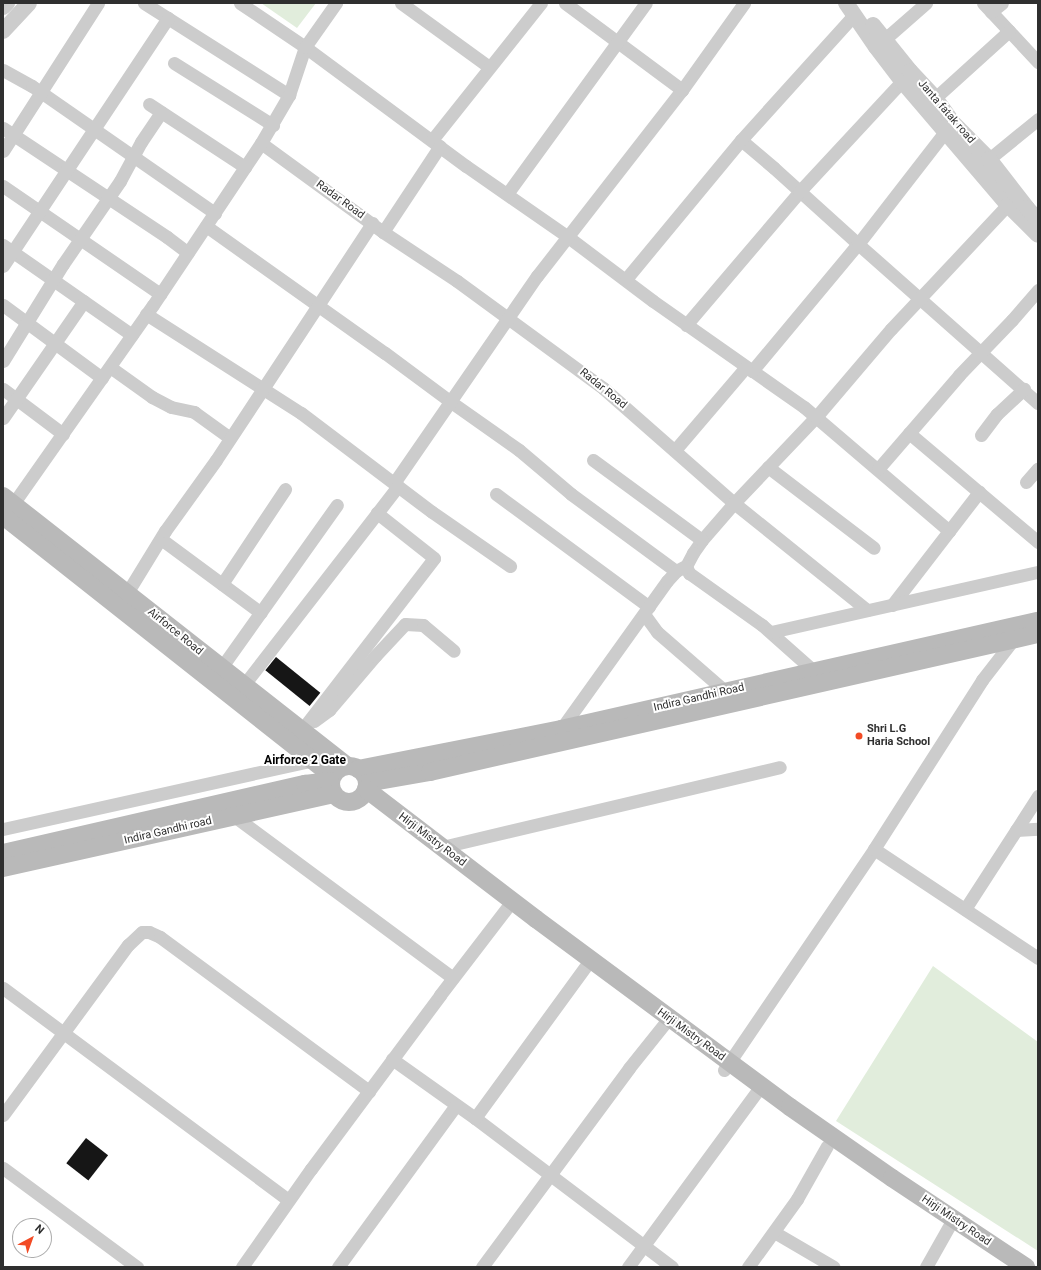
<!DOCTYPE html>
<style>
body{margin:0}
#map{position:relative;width:1041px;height:1270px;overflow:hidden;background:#fff;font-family:Roboto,sans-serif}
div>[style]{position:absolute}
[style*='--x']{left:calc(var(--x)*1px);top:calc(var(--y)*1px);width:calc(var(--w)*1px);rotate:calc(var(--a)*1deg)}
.green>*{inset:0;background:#e1eddc}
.building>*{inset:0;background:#161616;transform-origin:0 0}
.minor>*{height:13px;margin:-6.5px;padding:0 6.5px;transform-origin:6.5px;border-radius:6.5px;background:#ccc}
.tertiary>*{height:16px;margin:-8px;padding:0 8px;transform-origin:8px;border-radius:8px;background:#ccc}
.secondary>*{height:18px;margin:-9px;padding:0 9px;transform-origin:9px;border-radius:9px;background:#b9b9b9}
.secondary>.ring{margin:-9px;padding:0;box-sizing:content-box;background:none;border:18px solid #b9b9b9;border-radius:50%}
.dots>*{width:11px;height:11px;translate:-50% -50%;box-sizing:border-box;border:2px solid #fff;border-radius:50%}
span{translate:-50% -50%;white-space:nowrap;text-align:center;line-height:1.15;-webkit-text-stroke:4px #fff;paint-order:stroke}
.street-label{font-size:11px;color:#2f2f2f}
.poi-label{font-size:11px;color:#2f2f2f;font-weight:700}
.left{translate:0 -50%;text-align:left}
.neighbourhood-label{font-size:12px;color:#000;font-weight:700}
.frame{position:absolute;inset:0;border:4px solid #2f2f2f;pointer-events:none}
.north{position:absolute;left:12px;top:1218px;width:40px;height:40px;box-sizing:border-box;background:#fff;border:1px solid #acacac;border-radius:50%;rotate:41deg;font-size:11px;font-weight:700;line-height:16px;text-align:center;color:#2f2f2f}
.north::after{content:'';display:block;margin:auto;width:14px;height:18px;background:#f24b25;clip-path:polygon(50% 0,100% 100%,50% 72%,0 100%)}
</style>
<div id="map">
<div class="green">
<i style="clip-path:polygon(261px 3px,316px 3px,297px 28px)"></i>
<i style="clip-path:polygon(933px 966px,1038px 1042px,1038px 1251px,836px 1121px)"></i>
</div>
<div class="building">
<i style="left:276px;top:657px;width:57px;height:17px;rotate:39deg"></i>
<i style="left:86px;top:1138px;width:28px;height:32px;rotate:38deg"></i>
</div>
<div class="minor">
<i style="--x:144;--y:3;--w:172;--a:32.4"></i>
<i style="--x:240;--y:3;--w:78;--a:34.1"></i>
<i style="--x:305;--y:47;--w:200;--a:36.5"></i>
<i style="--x:466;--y:166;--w:124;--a:34.8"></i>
<i style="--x:568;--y:237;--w:106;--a:37"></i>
<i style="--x:653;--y:301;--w:184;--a:35.1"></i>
<i style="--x:804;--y:407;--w:191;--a:40.5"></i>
<i style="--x:401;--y:3;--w:109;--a:36"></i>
<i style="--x:565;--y:3;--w:146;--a:36.6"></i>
<i style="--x:983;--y:3;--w:81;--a:47"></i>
<i style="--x:991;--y:12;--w:14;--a:-39"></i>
<i style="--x:878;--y:45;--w:64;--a:-41.2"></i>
<i style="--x:174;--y:63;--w:117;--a:32.1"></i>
<i style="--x:3;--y:70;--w:33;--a:29"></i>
<i style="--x:32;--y:86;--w:223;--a:34.8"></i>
<i style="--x:935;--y:98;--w:100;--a:-42.2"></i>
<i style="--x:149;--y:104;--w:115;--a:33.3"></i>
<i style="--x:3;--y:128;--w:197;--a:33.6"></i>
<i style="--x:167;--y:237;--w:26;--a:37"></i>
<i style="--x:432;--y:140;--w:175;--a:-51.5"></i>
<i style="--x:741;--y:140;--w:43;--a:40.3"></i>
<i style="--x:774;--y:168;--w:113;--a:42.1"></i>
<i style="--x:858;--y:244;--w:240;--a:41.5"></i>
<i style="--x:261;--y:143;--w:151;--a:36.1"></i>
<i style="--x:383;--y:232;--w:89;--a:33.5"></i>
<i style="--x:457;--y:281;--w:181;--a:36.2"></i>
<i style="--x:603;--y:388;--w:174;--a:41.3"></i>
<i style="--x:734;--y:503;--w:49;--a:130.9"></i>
<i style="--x:702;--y:540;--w:16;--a:125"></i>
<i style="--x:693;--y:553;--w:15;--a:118"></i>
<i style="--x:686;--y:566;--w:8;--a:67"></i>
<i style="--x:689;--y:573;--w:90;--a:35.5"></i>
<i style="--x:762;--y:625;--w:71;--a:41.6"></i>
<i style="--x:3;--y:151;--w:176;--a:-57.3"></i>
<i style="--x:989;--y:159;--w:63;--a:-39.2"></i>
<i style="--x:3;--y:186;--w:191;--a:34.5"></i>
<i style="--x:507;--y:194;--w:236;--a:-54"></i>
<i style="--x:206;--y:226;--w:219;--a:35.4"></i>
<i style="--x:385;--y:353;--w:82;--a:36.6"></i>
<i style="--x:451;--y:402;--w:83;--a:35.2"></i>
<i style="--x:519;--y:450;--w:68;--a:40.2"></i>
<i style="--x:571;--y:494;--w:130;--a:36.3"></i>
<i style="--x:383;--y:232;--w:103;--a:-56.5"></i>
<i style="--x:3;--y:245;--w:157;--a:34.9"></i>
<i style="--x:3;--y:266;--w:298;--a:-56.4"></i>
<i style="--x:626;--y:279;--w:180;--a:-50.4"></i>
<i style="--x:741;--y:140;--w:167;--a:-47.9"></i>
<i style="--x:3;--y:305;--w:123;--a:36.4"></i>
<i style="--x:146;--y:314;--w:184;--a:32.6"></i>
<i style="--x:301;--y:413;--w:164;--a:37.1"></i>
<i style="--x:432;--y:512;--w:95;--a:34.7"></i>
<i style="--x:686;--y:325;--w:175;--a:-49.6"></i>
<i style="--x:799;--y:192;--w:151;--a:-47.1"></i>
<i style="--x:3;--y:361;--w:114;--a:-58.3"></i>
<i style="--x:63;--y:264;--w:101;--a:-55.5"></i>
<i style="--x:120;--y:181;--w:44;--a:-61.7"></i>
<i style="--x:141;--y:142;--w:36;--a:-56"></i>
<i style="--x:110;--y:367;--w:52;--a:35.5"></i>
<i style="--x:152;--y:397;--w:21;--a:28"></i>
<i style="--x:171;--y:407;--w:24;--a:12"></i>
<i style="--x:194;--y:412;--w:44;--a:35.8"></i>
<i style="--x:752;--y:371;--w:165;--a:-50.2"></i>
<i style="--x:858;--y:244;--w:142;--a:-52.2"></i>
<i style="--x:3;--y:389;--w:75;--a:36.9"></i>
<i style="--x:3;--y:418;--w:142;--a:-55.3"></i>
<i style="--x:909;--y:433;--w:169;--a:40.2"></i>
<i style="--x:981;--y:435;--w:26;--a:-53"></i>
<i style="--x:997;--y:414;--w:37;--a:-43"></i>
<i style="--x:675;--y:450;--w:109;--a:-49.5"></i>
<i style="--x:593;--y:460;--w:135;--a:36.3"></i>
<i style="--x:768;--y:467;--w:133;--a:37.4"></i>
<i style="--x:878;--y:469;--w:124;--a:-49.2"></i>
<i style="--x:959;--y:375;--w:76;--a:-46.1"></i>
<i style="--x:1012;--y:320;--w:40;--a:-49"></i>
<i style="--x:1026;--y:482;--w:18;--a:-49"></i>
<i style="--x:394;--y:483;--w:252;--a:-55.4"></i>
<i style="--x:537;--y:276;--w:236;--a:-52.1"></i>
<i style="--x:682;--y:90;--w:107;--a:-54.5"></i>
<i style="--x:496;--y:494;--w:190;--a:36.4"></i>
<i style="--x:13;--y:504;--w:243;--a:-54.9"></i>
<i style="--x:153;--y:305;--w:195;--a:-56.3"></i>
<i style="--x:261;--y:143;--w:56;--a:-59.7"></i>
<i style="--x:289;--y:95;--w:51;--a:-71.6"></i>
<i style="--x:305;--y:47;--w:54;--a:-54.8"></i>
<i style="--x:161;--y:539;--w:124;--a:36.5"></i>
<i style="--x:222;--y:584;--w:114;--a:-56.4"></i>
<i style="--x:127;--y:593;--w:73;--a:-58.5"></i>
<i style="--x:165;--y:531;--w:87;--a:-54.3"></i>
<i style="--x:216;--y:460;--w:284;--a:-56.6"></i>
<i style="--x:892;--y:605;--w:143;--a:-52.4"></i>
<i style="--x:867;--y:610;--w:171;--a:-141.2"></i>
<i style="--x:734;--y:503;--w:119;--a:-46.4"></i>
<i style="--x:816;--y:417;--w:116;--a:-49.6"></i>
<i style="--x:891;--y:329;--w:180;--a:-46.8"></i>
<i style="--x:644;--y:614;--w:22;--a:54"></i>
<i style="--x:657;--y:632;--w:91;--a:41"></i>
<i style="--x:771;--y:632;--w:274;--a:-12.7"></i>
<i style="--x:221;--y:668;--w:200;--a:-54.6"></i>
<i style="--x:243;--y:686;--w:253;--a:-52.2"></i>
<i style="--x:314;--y:721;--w:19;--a:-36"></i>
<i style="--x:329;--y:710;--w:71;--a:-49.6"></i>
<i style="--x:375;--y:656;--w:44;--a:-46.8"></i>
<i style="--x:405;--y:624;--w:18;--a:3"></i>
<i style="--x:423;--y:625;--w:40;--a:40"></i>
<i style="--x:561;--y:729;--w:182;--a:-54.4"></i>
<i style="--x:667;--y:581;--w:13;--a:-48"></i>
<i style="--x:676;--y:571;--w:9;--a:-27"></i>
<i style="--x:301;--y:731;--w:218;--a:-52.4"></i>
<i style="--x:434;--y:558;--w:73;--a:-141.7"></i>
<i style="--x:234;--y:816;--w:272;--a:36.5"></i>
<i style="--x:3;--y:829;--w:318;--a:-12.5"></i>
<i style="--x:1016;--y:830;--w:22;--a:-3"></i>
<i style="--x:442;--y:847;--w:347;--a:-13.3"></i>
<i style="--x:874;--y:849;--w:197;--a:33.6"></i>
<i style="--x:965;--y:909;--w:135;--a:-57.1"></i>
<i style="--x:3;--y:988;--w:355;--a:36.6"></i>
<i style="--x:392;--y:1059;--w:102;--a:35.4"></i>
<i style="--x:475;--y:1118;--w:247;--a:37.1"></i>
<i style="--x:724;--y:1070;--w:267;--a:-55.8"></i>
<i style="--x:874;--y:849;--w:201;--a:-57.4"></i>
<i style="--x:982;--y:680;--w:51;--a:-52.2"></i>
<i style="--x:3;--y:1115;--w:211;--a:-53.7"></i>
<i style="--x:128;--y:945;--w:19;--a:-43"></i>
<i style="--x:142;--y:932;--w:7;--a:0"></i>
<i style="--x:149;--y:932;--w:12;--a:24"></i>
<i style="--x:160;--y:937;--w:260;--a:36.4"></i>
<i style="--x:475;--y:1118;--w:187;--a:-53.9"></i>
<i style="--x:3;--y:1168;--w:167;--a:36.5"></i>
<i style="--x:774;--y:1232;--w:69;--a:30.3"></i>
<i style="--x:242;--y:1267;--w:120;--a:-54.9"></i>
<i style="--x:311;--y:1169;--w:217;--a:-53.4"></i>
<i style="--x:440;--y:995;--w:118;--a:-52.5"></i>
<i style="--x:338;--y:1267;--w:200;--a:-53.9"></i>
<i style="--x:482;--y:1267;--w:247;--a:-53.5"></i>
<i style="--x:629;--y:1068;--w:64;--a:-51.3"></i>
<i style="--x:628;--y:1267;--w:225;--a:-53.7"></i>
<i style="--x:748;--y:1267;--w:84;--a:-54.2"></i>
<i style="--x:797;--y:1199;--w:61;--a:-60.5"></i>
<i style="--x:926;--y:1267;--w:55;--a:-60.6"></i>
</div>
<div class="tertiary">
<i style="--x:846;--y:3;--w:53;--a:55.7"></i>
<i style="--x:876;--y:47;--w:43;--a:52.6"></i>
<i style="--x:902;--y:81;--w:163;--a:49.5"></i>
<i style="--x:1008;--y:205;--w:42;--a:45"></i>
<i style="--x:3;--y:7;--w:6;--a:-45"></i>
<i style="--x:873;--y:25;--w:59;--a:51.2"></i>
<i style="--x:910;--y:71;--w:37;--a:47"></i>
<i style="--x:935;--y:98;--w:31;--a:54"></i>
<i style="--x:953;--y:123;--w:51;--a:45"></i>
<i style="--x:989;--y:159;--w:62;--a:52.2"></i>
<i style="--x:1027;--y:208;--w:15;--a:48"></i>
<i style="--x:3;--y:31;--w:38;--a:-47"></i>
</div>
<div class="secondary">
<i style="--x:3;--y:496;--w:437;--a:38.1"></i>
<i style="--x:3;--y:516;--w:419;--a:38.3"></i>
<i class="ring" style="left:331px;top:766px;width:18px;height:18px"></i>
<i style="--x:358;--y:769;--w:207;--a:-11.1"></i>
<i style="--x:561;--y:729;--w:489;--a:-12.8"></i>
<i style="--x:367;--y:783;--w:64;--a:-9.9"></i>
<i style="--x:430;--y:772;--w:623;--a:-12.79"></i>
<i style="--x:366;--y:789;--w:214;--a:37.4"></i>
<i style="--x:536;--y:919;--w:316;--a:36.5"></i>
<i style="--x:790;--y:1107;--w:124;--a:34.8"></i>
<i style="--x:892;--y:1178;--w:161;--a:33.6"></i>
<i style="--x:3;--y:853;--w:310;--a:-12.9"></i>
<i style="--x:305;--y:784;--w:25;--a:-7"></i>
<i style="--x:3;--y:868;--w:338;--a:-12.6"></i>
</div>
<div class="dots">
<i style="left:859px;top:736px;background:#f24b25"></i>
</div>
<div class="street-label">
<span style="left:946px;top:112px;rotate:49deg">Janta fatak road</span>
<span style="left:340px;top:200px;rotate:36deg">Radar Road</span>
<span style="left:603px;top:389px;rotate:39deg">Radar Road</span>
<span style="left:175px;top:632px;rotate:39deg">Airforce Road</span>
<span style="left:699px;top:698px;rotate:-13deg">Indira Gandhi Road</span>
<span style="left:168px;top:831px;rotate:-13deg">Indira Gandhi road</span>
<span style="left:432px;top:840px;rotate:37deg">Hirji Mistry Road</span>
<span style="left:691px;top:1035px;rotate:36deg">Hirji Mistry Road</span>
<span style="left:956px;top:1221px;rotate:34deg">Hirji Mistry Road</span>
</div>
<div class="poi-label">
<span class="left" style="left:867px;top:736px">Shri L.G<br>Haria School</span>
</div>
<div class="neighbourhood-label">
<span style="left:305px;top:761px">Airforce 2 Gate</span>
</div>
<div class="frame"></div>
<div class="north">N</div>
</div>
